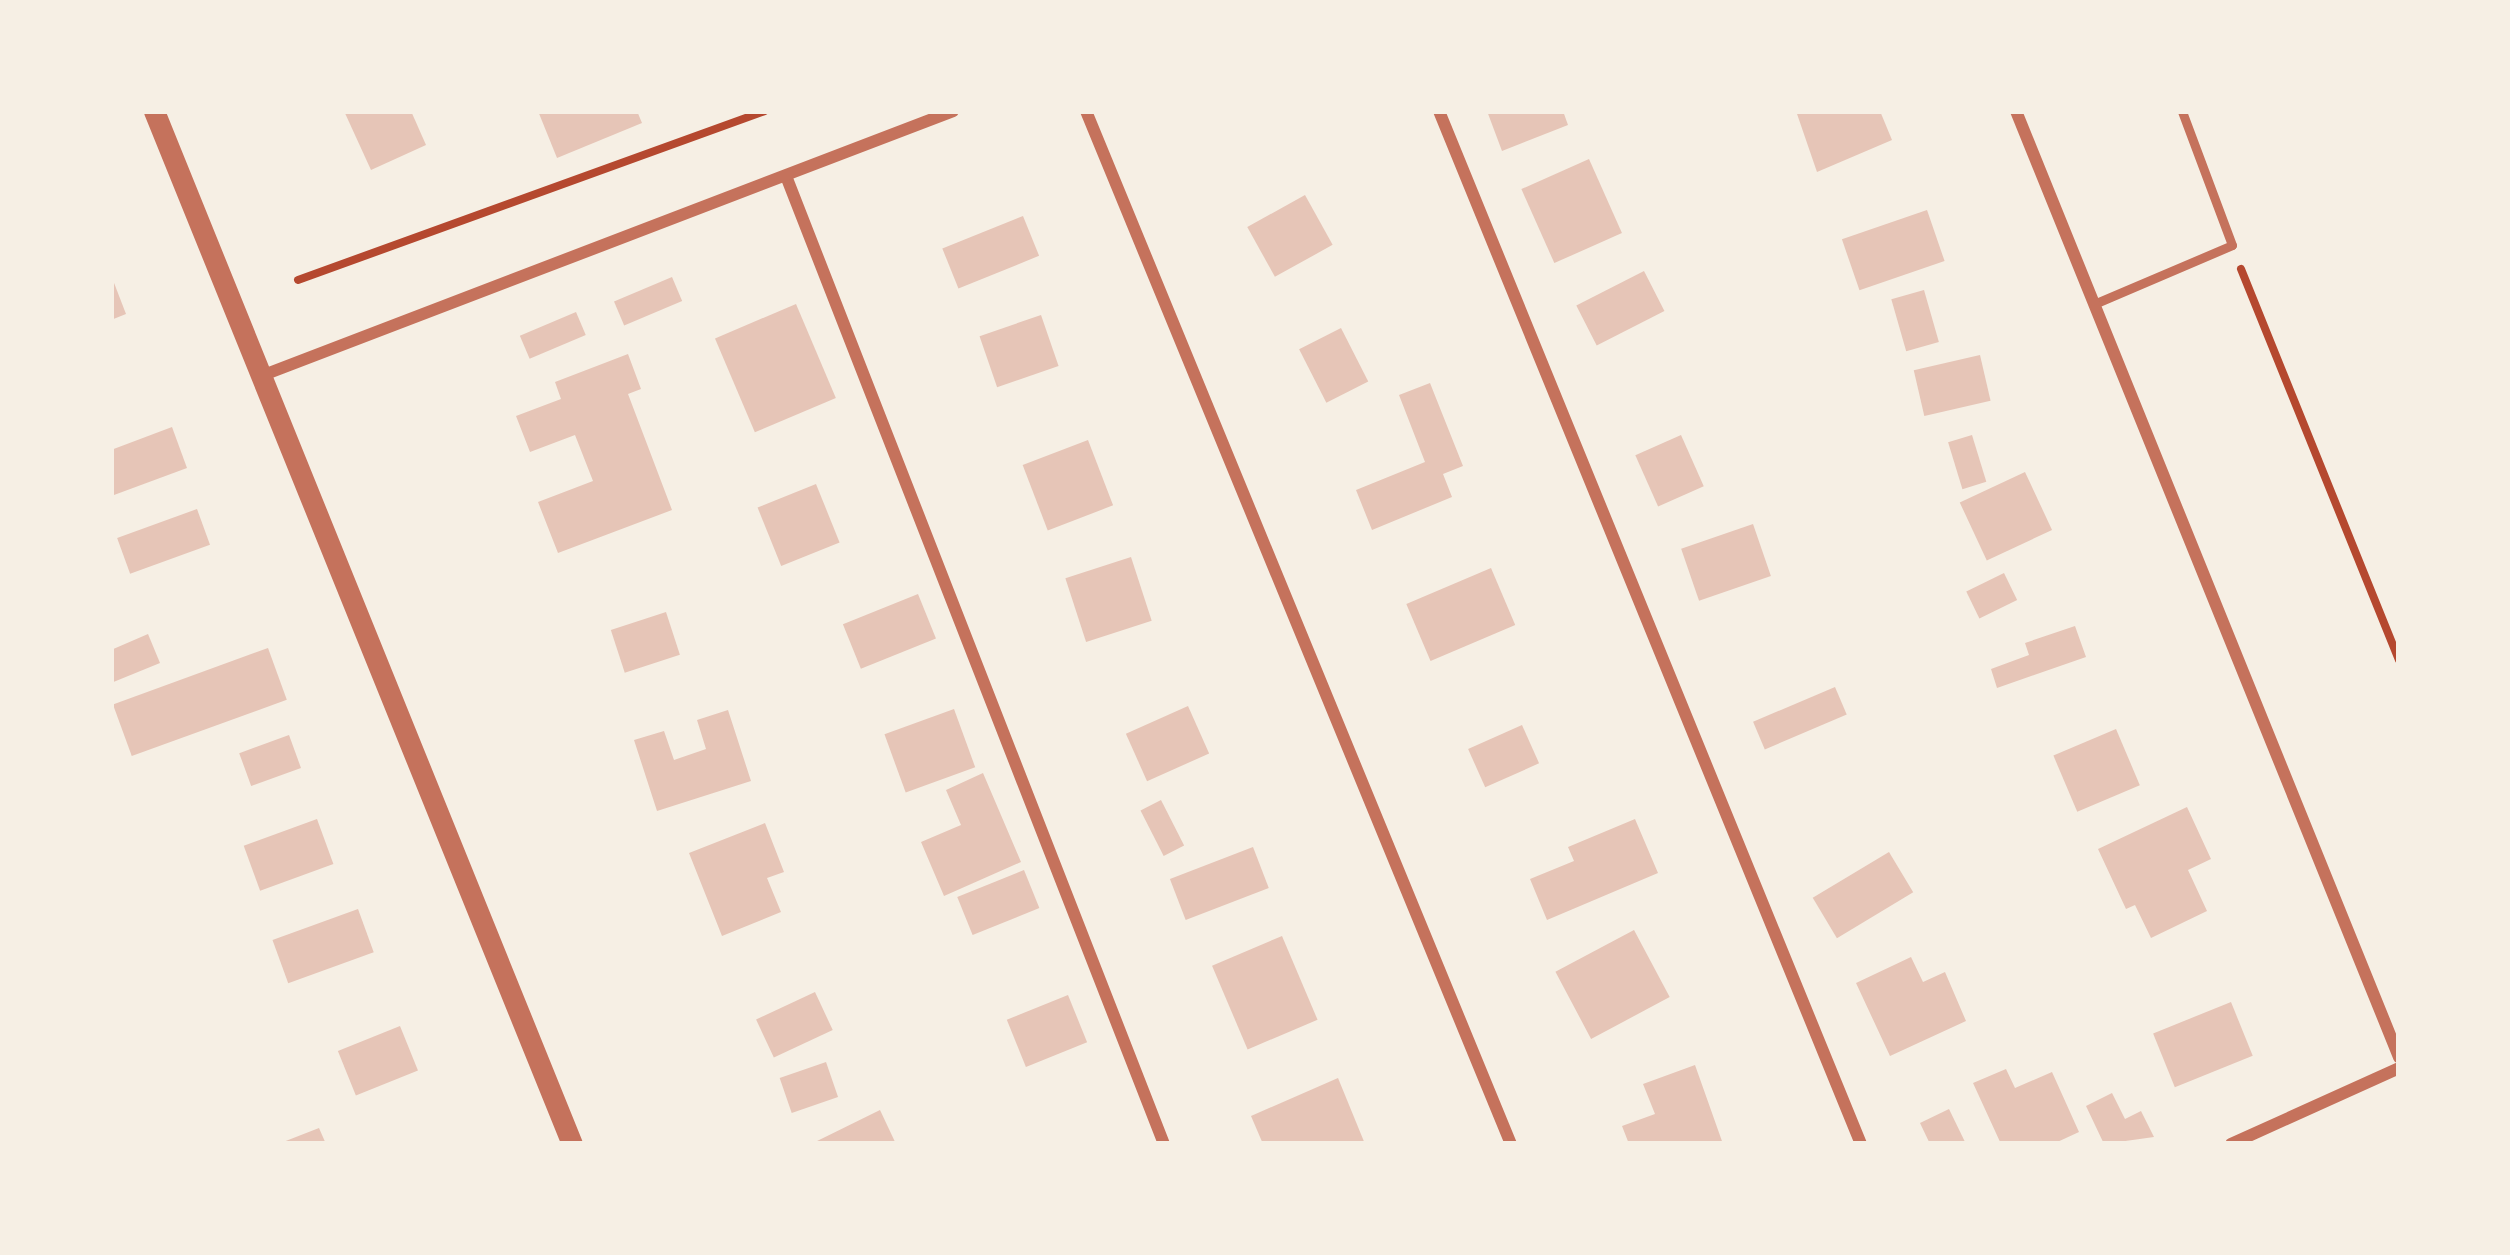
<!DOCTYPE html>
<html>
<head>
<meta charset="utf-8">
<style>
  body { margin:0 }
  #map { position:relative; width:2510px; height:1255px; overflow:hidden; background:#f6efe4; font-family:Mulish,sans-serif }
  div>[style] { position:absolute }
  .building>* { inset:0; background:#e6c5b7; transform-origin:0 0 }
  .path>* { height:8px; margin:-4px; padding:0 4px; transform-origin:4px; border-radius:4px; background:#b5482f }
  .service>* { height:9px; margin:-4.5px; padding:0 4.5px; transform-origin:4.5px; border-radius:4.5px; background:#c5725c }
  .minor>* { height:12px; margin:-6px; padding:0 6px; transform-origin:6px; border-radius:6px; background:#c5725c }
  .tertiary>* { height:21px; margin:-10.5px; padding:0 10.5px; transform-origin:10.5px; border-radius:10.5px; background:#c5725c }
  span { translate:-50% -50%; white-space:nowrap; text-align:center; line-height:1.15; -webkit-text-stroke:12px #f6efe4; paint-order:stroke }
  .frame { position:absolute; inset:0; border:114px solid #f6efe4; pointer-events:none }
</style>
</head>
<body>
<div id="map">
  <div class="building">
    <div style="clip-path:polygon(344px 111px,411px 111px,426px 145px,371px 170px)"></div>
    <div style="clip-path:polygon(538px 111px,637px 111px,642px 123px,557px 158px)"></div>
    <div style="clip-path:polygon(1487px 111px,1563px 111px,1568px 125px,1502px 151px)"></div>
    <div style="clip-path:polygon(1796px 111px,1880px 111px,1892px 140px,1817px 172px)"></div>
    <div style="left:1589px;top:159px;width:81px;height:74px;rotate:66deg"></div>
    <div style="left:1305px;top:195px;width:57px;height:66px;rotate:61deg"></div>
    <div style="left:1927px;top:210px;width:54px;height:90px;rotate:71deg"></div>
    <div style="left:1023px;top:216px;width:43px;height:87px;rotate:68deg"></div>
    <div style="left:1644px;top:271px;width:45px;height:76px;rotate:63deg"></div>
    <div style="clip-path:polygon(111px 275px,126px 314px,111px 320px)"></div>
    <div style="left:672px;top:277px;width:26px;height:63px;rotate:67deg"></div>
    <div style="left:1924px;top:290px;width:54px;height:34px;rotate:74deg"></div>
    <div style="left:796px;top:304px;width:102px;height:88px;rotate:67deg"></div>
    <div style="left:576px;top:312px;width:25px;height:61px;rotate:67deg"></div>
    <div style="left:1041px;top:315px;width:54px;height:65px;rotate:71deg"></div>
    <div style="left:1341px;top:328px;width:60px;height:47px;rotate:63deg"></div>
    <div style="clip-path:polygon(628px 354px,641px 389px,628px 394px,672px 510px,558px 553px,538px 502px,593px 481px,575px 435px,530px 452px,516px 416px,561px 399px,555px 382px)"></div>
    <div style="left:1980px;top:355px;width:47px;height:68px;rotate:77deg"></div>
    <div style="clip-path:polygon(1430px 383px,1463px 466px,1443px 474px,1452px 497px,1372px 530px,1356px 490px,1425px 462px,1399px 395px)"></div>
    <div style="clip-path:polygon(172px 427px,187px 468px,114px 495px,111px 450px)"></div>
    <div style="left:1681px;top:435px;width:56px;height:50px;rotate:66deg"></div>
    <div style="left:1972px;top:435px;width:49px;height:25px;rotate:73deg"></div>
    <div style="left:1088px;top:440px;width:70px;height:70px;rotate:69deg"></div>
    <div style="left:2025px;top:472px;width:64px;height:72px;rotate:65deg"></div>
    <div style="left:816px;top:484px;width:63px;height:63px;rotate:68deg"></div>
    <div style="left:197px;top:509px;width:38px;height:85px;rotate:70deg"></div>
    <div style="left:1753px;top:524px;width:55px;height:76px;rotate:71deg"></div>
    <div style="left:1131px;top:557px;width:67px;height:69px;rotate:72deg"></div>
    <div style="left:1491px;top:568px;width:62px;height:92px;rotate:67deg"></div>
    <div style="left:2004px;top:573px;width:30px;height:42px;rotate:64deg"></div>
    <div style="left:918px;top:594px;width:48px;height:81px;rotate:68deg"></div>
    <div style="left:666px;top:612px;width:45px;height:58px;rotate:72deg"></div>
    <div style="clip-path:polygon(2075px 626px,2086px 657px,1997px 688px,1991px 669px,2029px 655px,2025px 643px)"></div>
    <div style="clip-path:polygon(148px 634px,160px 663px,111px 683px,111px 650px)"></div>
    <div style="left:268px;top:648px;width:55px;height:165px;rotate:70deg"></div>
    <div style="left:1835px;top:687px;width:30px;height:89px;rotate:67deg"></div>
    <div style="left:1188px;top:706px;width:52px;height:68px;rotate:66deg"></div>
    <div style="left:954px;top:709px;width:62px;height:74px;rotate:70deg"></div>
    <div style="clip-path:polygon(728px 710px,751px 781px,657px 811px,634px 740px,664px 731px,674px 760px,706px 749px,697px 720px)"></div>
    <div style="left:1522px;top:725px;width:42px;height:59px;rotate:66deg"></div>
    <div style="left:2116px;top:729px;width:61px;height:68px;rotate:67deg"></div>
    <div style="left:289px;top:735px;width:35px;height:53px;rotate:70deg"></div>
    <div style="clip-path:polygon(983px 773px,1021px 862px,944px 896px,921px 842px,961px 825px,946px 790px)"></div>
    <div style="left:1161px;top:800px;width:51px;height:23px;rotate:63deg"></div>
    <div style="clip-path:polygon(2187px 807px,2211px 859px,2188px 870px,2207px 911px,2151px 938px,2135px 905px,2126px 909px,2098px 849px)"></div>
    <div style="left:317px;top:819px;width:48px;height:78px;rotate:70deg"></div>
    <div style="clip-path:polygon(1635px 819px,1658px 873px,1547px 920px,1530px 879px,1574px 861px,1568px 847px)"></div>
    <div style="clip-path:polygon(765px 823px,784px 872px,767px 878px,781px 912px,722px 936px,689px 853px)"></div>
    <div style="left:1253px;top:847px;width:44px;height:89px;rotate:69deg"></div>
    <div style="left:1889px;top:852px;width:47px;height:89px;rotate:59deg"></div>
    <div style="left:1024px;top:870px;width:41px;height:72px;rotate:68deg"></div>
    <div style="left:358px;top:909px;width:46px;height:91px;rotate:70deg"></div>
    <div style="left:1634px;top:930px;width:76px;height:89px;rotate:62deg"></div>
    <div style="left:1282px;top:936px;width:91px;height:76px;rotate:67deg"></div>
    <div style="clip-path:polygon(1911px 957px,1923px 982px,1945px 972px,1966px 1021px,1890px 1056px,1856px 983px)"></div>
    <div style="left:815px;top:992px;width:42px;height:65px;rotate:65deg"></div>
    <div style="left:1068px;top:995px;width:51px;height:66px;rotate:68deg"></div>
    <div style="left:2231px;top:1002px;width:58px;height:84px;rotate:68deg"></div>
    <div style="left:400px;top:1026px;width:48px;height:67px;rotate:68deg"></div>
    <div style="left:826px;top:1062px;width:37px;height:49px;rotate:71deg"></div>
    <div style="clip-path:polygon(1695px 1065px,1723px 1144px,1629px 1144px,1622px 1126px,1655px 1114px,1643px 1084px)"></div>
    <div style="clip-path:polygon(2006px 1069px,2015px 1088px,2052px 1072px,2079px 1132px,2053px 1144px,2001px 1144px,1973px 1083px)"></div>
    <div style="clip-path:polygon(1338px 1078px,1365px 1144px,1263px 1144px,1251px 1116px)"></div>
    <div style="clip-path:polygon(2112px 1093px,2125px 1119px,2141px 1111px,2154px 1137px,2104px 1144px,2086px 1106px)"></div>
    <div style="clip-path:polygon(1949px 1109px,1966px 1144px,1930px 1144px,1920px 1123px)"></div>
    <div style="clip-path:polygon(880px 1110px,896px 1144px,811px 1144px)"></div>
    <div style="clip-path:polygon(319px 1128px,326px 1144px,278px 1144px)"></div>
  </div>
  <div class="path">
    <div style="left:2241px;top:269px;width:422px;rotate:68deg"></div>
    <div style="left:298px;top:280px;width:496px;rotate:-19.9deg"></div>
  </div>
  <div class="service">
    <div style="left:2094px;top:304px;width:150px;rotate:-23.1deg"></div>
    <div style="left:2232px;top:245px;width:143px;rotate:-110.5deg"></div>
  </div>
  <div class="minor">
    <div style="left:1086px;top:111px;width:1117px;rotate:67.64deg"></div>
    <div style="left:1439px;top:111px;width:1116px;rotate:67.78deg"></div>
    <div style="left:2016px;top:111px;width:1021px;rotate:67.96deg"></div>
    <div style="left:786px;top:176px;width:1039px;rotate:68.67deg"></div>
    <div style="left:261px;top:376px;width:741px;rotate:-20.95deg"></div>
    <div style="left:2231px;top:1144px;width:184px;rotate:-24.3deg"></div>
  </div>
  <div class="tertiary">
    <div style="left:154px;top:111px;width:1114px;rotate:67.97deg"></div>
  </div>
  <div class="frame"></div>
</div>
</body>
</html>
